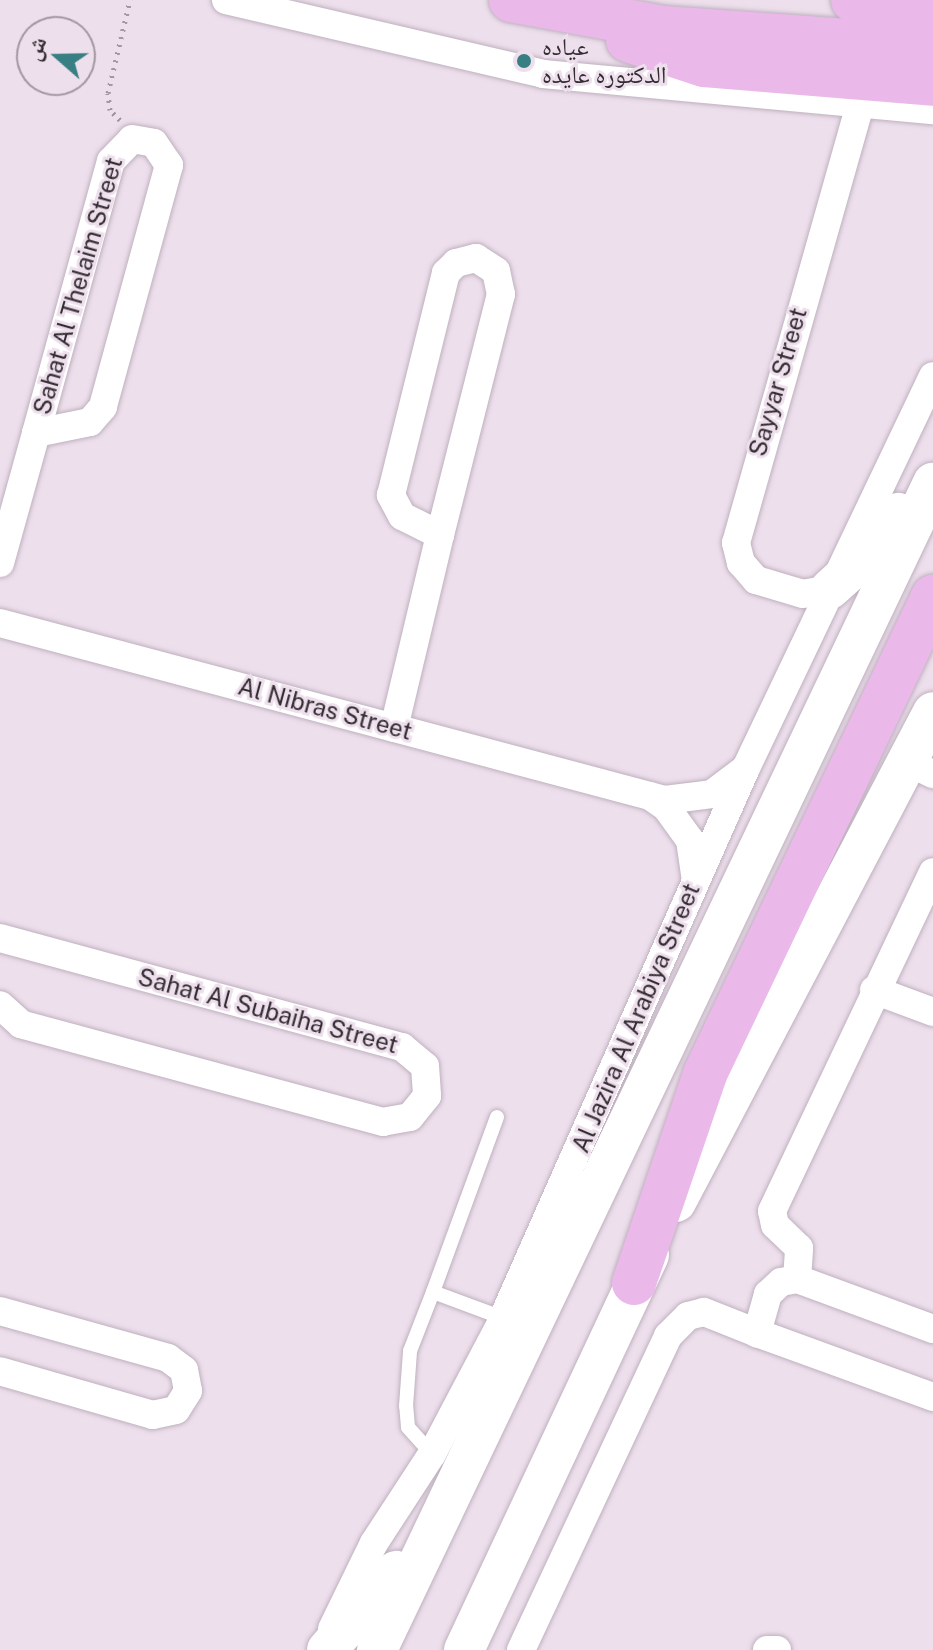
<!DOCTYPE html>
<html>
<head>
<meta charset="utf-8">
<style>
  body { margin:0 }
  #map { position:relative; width:933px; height:1650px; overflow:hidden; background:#eedfed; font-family:"Public Sans","Noto Naskh Arabic",sans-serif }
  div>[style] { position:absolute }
  .path>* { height:5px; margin-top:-2.5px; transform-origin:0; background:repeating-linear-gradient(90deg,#a398a2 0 2px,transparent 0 8px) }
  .roads { filter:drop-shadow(0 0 2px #beb1be) drop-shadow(0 0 2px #beb1be) }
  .service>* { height:14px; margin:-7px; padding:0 7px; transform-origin:7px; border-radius:7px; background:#fff }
  .minor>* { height:28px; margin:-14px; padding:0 14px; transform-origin:14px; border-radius:14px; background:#fff }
  .secondary>* { height:40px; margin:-20px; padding:0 20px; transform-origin:20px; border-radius:20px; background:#fff }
  .primary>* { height:44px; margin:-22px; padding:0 22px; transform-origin:22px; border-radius:22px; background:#ebb8ea }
  .dots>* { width:22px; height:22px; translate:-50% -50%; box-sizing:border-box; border:4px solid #eedfed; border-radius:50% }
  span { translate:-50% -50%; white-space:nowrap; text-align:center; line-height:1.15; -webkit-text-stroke:6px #eedfed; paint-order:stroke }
  .poi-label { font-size:24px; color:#332d32 }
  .left { translate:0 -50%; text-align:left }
  .street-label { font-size:24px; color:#332d32 }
  .north { position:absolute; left:16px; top:16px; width:80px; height:80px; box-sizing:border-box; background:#eedfed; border:2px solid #a398a2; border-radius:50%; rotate:290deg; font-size:22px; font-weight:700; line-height:32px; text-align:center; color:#332d32 }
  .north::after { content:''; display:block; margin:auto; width:28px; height:36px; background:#377f82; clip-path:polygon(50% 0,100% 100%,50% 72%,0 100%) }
</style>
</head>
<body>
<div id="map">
  <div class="path">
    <div style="left:120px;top:120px;width:14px;rotate:-135deg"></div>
    <div style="left:110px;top:110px;width:17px;rotate:-97deg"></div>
    <div style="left:108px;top:93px;width:96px;rotate:-76.7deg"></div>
  </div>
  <div class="roads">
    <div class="service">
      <div style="left:497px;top:1117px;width:186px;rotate:110.1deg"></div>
      <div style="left:433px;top:1292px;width:75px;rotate:20.4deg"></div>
      <div style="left:432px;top:1454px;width:36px;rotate:-132deg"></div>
      <div style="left:408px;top:1427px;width:21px;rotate:-95deg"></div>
      <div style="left:406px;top:1406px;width:55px;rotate:-85.8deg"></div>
      <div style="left:410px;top:1351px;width:63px;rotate:-68.7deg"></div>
    </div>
    <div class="minor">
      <div style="left:226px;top:0;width:326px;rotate:13.1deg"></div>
      <div style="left:543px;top:74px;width:392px;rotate:5.3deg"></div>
      <div style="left:132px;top:139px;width:22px;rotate:10deg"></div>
      <div style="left:154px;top:143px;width:27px;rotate:56deg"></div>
      <div style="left:169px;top:165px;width:251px;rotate:105.3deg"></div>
      <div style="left:103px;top:407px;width:20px;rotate:131deg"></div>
      <div style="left:90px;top:422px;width:55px;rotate:168.5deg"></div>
      <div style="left:36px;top:433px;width:282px;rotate:-74.6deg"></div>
      <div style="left:111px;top:161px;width:30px;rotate:-46deg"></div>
      <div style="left:476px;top:258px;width:24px;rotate:33deg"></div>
      <div style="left:496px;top:271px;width:24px;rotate:78deg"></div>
      <div style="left:501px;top:294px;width:249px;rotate:104.2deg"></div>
      <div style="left:440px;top:535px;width:42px;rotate:-153.4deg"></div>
      <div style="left:402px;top:516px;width:24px;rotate:-118deg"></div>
      <div style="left:391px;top:495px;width:229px;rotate:-76.1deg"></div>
      <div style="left:446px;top:273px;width:14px;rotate:-45deg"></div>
      <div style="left:456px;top:263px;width:21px;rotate:-14deg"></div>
      <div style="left:0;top:563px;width:135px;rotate:-74.5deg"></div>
      <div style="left:830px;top:589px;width:27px;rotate:170deg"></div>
      <div style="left:803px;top:594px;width:49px;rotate:-163.4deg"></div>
      <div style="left:756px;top:580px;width:23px;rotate:-131deg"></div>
      <div style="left:741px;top:563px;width:21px;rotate:-104deg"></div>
      <div style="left:736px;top:543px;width:454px;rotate:-74.2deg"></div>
      <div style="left:0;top:623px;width:688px;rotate:14.9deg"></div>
      <div style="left:665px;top:800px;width:47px;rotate:-7.3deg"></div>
      <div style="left:712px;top:794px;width:39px;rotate:-37deg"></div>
      <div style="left:394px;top:728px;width:198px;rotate:-76.6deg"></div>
      <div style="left:904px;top:760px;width:32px;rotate:26deg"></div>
      <div style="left:650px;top:796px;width:19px;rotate:35deg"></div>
      <div style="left:666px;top:807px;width:41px;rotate:54deg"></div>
      <div style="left:690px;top:840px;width:41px;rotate:81.7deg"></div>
      <div style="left:0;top:938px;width:417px;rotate:15.2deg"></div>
      <div style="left:402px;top:1047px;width:30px;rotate:40deg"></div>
      <div style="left:425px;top:1066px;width:30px;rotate:86deg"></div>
      <div style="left:427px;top:1096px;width:27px;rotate:129deg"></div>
      <div style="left:410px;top:1117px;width:27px;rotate:170deg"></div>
      <div style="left:383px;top:1122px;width:375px;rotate:-164.9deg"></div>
      <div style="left:21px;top:1024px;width:28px;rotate:-138deg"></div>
      <div style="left:874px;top:990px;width:63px;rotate:20.4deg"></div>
      <div style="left:797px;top:1279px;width:31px;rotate:-86deg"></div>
      <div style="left:799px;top:1248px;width:33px;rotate:-136deg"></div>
      <div style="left:775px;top:1225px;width:14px;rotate:-102deg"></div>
      <div style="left:772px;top:1211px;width:375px;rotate:-64.6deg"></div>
      <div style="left:0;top:1311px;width:174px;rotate:15.6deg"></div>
      <div style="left:168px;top:1358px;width:20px;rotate:37deg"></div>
      <div style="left:184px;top:1370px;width:21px;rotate:79deg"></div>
      <div style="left:188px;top:1391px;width:22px;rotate:122deg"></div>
      <div style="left:176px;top:1410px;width:24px;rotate:168deg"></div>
      <div style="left:153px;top:1415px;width:159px;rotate:-164deg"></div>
      <div style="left:933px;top:1329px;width:145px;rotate:-159.8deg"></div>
      <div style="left:797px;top:1279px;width:16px;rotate:169deg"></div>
      <div style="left:781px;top:1282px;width:18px;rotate:137deg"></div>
      <div style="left:768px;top:1294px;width:41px;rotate:105.8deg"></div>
      <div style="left:757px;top:1333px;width:187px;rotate:20deg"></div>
      <div style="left:332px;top:1629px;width:96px;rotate:-64deg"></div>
      <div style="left:374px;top:1543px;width:106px;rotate:-56.9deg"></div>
      <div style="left:432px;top:1454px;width:144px;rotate:-62.2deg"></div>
      <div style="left:499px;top:1327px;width:611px;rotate:-66.16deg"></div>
      <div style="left:746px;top:768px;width:434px;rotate:-64.5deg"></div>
      <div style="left:521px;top:1650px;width:347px;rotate:-64.9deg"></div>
      <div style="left:668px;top:1336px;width:28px;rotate:-45deg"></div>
      <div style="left:688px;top:1316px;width:16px;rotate:-14deg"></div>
      <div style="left:704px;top:1312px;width:57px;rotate:21.6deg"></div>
      <div style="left:767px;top:1650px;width:10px"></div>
    </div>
    <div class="secondary">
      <div style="left:830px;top:589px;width:54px;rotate:-42deg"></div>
      <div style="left:870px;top:553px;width:49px;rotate:-55deg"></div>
      <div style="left:676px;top:1202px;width:553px;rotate:-62.32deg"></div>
      <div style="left:327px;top:1650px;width:105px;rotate:-48.9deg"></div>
      <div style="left:377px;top:1650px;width:1293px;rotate:-64.53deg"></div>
      <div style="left:464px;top:1650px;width:436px;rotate:-64.9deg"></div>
    </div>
    <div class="primary">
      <div style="left:511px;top:0;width:156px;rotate:10.4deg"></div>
      <div style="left:664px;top:28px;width:270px;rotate:4deg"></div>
      <div style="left:853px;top:0;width:80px;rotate:2.9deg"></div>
      <div style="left:628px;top:40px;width:80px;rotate:18.2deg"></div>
      <div style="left:704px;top:65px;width:230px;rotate:4.7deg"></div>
      <div style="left:634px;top:1283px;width:221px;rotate:-71.2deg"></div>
      <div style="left:705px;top:1074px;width:529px;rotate:-64.45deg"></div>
    </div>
  </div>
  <div class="dots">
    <div style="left:524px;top:61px;background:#377f82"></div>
  </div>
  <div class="poi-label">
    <span class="left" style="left:542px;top:61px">عياده<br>الدكتوره عايده</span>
  </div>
  <div class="street-label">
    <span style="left:78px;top:286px;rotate:-74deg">Sahat Al Thelaim Street</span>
    <span style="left:778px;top:382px;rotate:-74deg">Sayyar Street</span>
    <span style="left:325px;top:709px;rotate:15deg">Al Nibras Street</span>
    <span style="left:268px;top:1011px;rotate:15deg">Sahat Al Subaiha Street</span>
    <span style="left:636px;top:1018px;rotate:-67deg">Al Jazira Al Arabiya Street</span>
  </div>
  <div class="north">ش</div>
</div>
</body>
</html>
